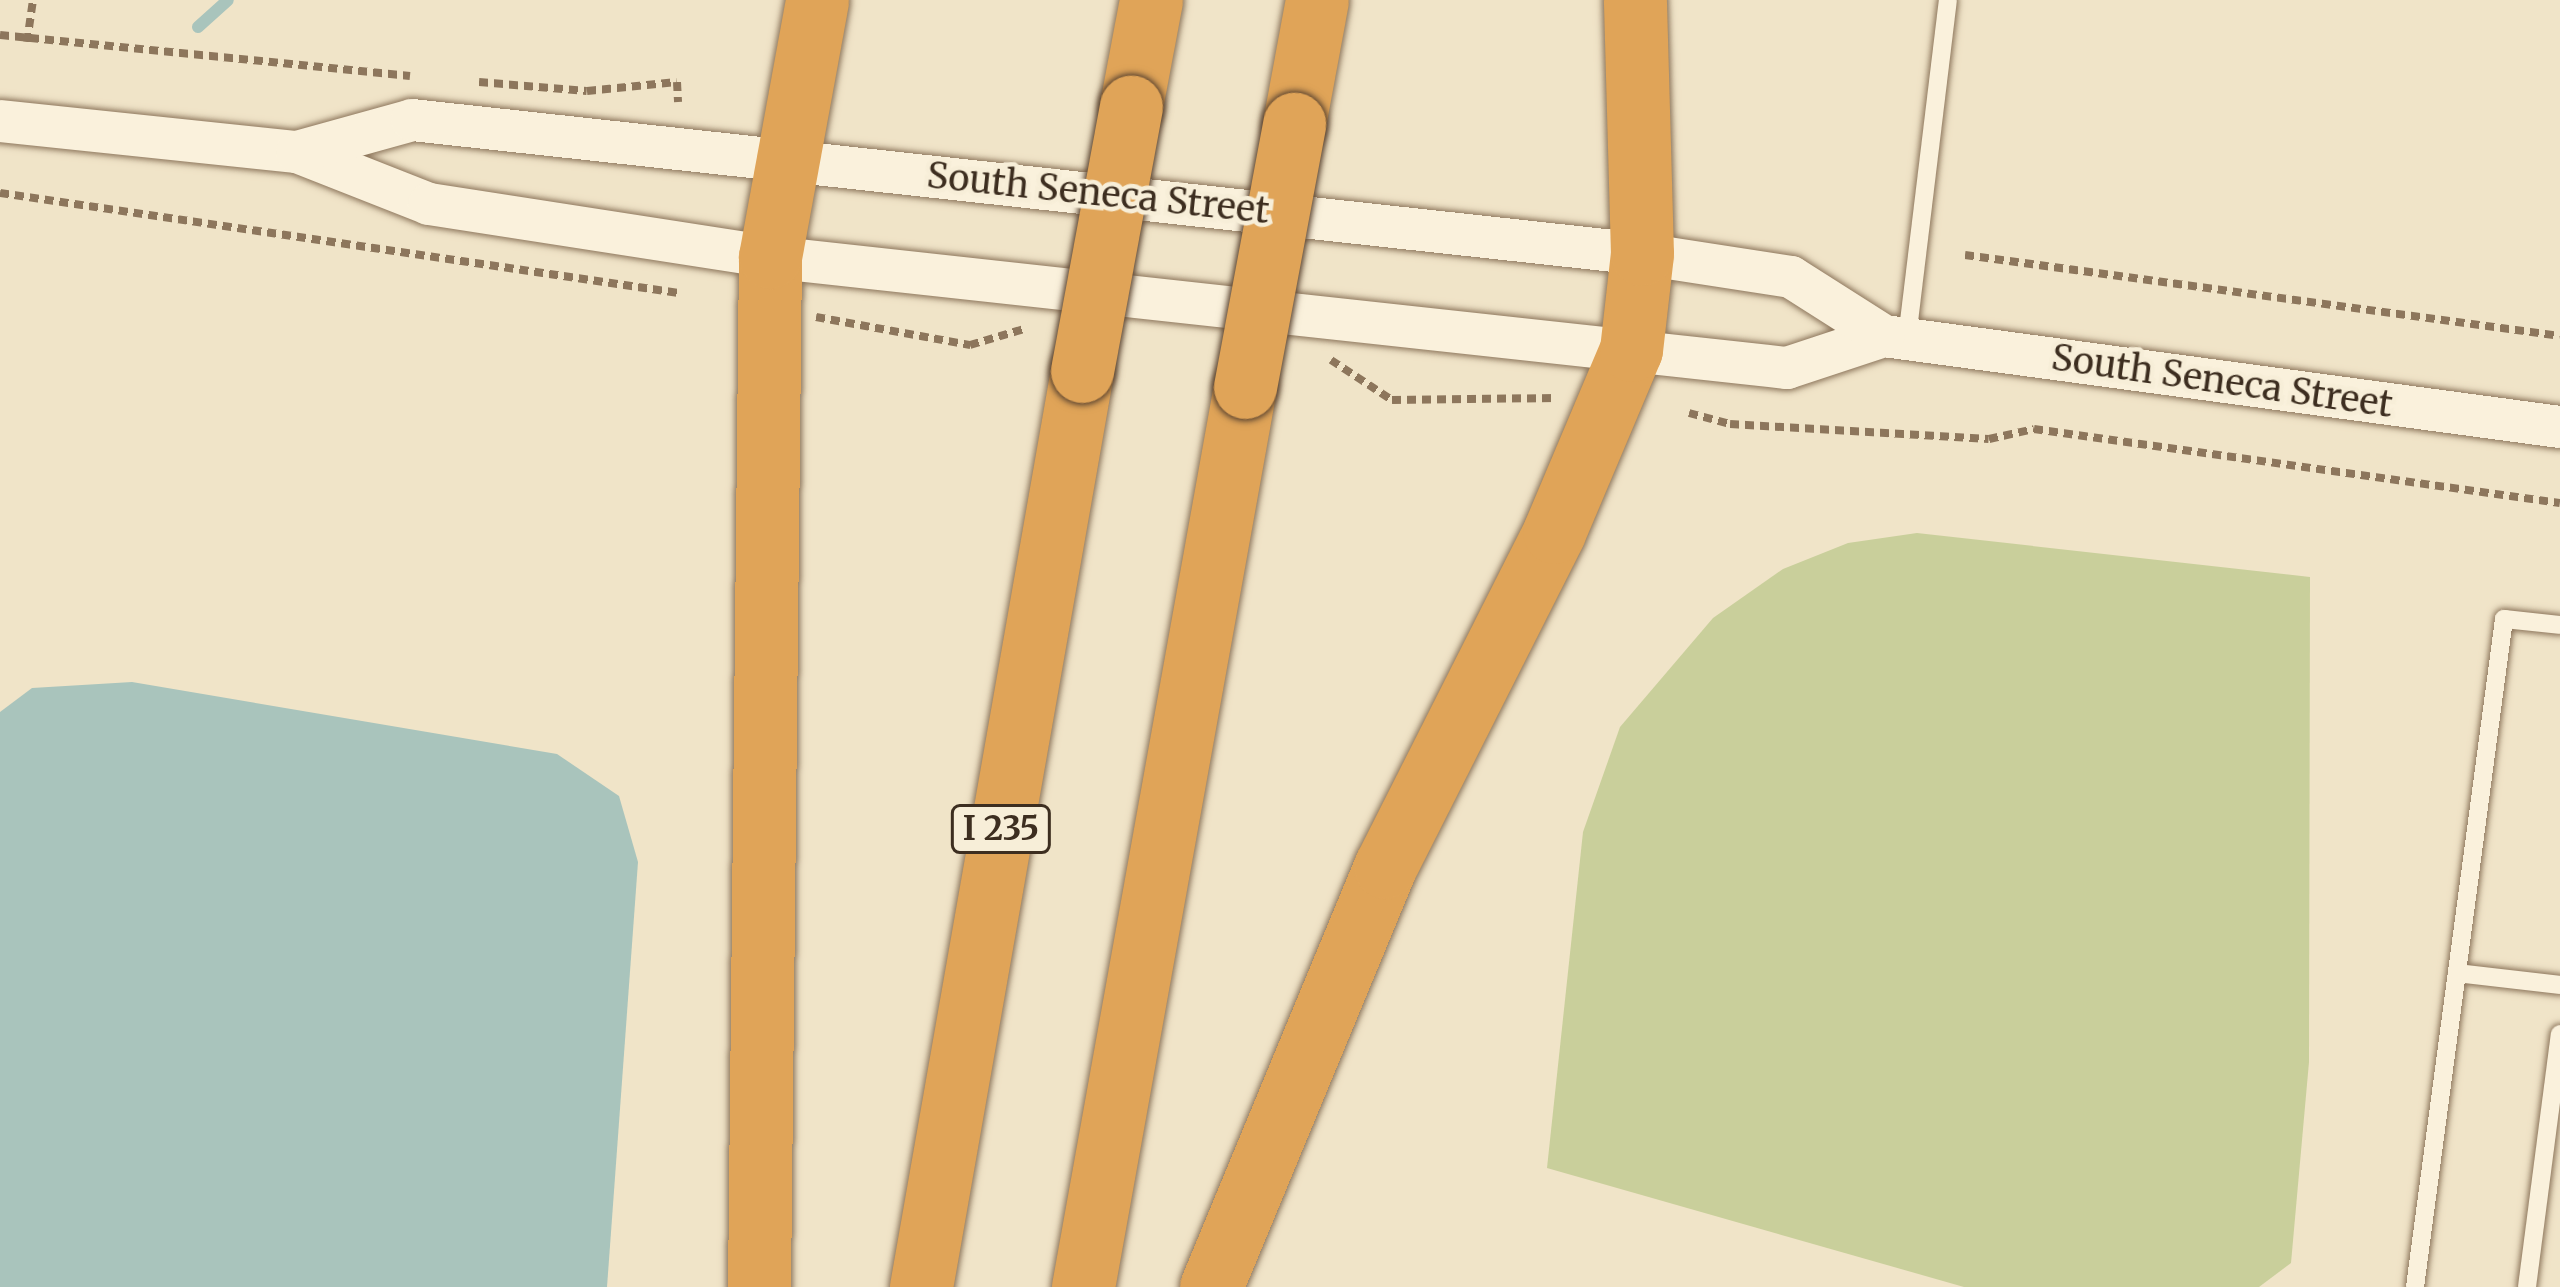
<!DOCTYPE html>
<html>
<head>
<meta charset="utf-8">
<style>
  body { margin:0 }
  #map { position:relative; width:2560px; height:1287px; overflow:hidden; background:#f0e4c8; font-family:Merriweather,serif }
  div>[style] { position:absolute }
  .green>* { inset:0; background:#c9cf9b }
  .water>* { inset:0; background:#a9c4bc }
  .stream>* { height:12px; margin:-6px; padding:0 6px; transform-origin:6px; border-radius:6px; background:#a9c4bc }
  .path>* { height:8px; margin-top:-4px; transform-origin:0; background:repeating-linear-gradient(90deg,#8d765c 0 9px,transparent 0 15px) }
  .roads { filter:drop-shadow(0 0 3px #8d765c) drop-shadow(0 0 3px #8d765c) }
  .service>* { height:18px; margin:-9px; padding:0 9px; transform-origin:9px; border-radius:9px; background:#faf1dc }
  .tertiary>* { height:42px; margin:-21px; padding:0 21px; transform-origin:21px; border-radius:21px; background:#faf1dc }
  .motorway>* { height:63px; margin:-31.5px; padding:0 31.5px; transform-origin:31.5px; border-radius:31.5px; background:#e0a458 }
  .bridges { filter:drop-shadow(0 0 3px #5b4430) drop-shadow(0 0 3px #5b4430) }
  .motorway-bridge>* { height:63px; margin:-31.5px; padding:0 31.5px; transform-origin:31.5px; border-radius:31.5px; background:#e0a458 }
  span { translate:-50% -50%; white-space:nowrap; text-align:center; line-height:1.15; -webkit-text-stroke:9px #f7eed8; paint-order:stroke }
  .shield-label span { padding:3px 9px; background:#f7eed8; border:3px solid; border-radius:9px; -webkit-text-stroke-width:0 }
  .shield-label { font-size:33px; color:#3d2e20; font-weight:700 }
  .street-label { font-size:36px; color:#3d2e20 }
</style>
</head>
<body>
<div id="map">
  <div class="green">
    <div style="clip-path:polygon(1917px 533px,2310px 577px,2309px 1062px,2291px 1263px,2259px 1287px,1964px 1287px,1547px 1168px,1583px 832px,1620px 727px,1713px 618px,1783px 569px,1848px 543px)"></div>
  </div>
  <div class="water">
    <div style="clip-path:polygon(132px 682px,557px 754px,619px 796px,638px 862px,607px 1287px,0 1287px,0 712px,32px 688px)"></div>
  </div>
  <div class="stream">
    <div style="left:198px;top:27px;width:40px;rotate:-42deg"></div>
  </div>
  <div class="path">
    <div style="left:0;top:35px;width:412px;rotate:5.7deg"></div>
    <div style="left:27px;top:42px;width:42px;rotate:-81.9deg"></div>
    <div style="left:479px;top:82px;width:108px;rotate:4.8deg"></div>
    <div style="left:587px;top:91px;width:90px;rotate:-5.7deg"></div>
    <div style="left:677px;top:82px;width:20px;rotate:87deg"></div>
    <div style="left:0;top:193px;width:686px;rotate:8.38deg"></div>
    <div style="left:1965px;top:255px;width:600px;rotate:7.75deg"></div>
    <div style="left:816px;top:317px;width:157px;rotate:10.3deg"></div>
    <div style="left:970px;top:345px;width:56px;rotate:-16.5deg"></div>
    <div style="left:1331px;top:360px;width:73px;rotate:33.3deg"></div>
    <div style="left:1392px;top:400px;width:164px;rotate:-0.7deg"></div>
    <div style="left:1689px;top:413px;width:42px;rotate:15deg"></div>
    <div style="left:1730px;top:424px;width:259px;rotate:3.3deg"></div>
    <div style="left:1989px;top:439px;width:46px;rotate:-12.5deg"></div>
    <div style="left:2034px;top:429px;width:531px;rotate:8.01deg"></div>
  </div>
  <div class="roads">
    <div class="service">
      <div style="left:1907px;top:338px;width:340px;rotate:-83.1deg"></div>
      <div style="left:2457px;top:973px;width:104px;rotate:6.6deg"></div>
      <div style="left:2415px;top:1287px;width:674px;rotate:-82.41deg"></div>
      <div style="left:2504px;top:619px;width:56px;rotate:6.1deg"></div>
      <div style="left:2527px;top:1287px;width:255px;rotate:-82.6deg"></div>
    </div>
    <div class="tertiary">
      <div style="left:0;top:121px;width:299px;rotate:6deg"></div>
      <div style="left:297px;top:152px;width:142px;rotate:21.5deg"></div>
      <div style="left:429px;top:204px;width:345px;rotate:8.8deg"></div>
      <div style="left:770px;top:257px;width:1023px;rotate:6.23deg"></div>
      <div style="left:1787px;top:368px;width:102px;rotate:-18.3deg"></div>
      <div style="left:1884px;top:336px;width:682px;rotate:7.67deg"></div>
      <div style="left:297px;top:152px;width:119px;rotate:-15.5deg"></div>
      <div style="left:412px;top:120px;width:1237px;rotate:6.22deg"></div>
      <div style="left:1642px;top:254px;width:151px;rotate:8.8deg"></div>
      <div style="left:1791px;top:277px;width:110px;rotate:32.4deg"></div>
    </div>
    <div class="motorway">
      <div style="left:1131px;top:106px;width:108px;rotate:-79.3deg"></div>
      <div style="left:1294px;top:124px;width:126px;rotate:-79.5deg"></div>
      <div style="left:759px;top:1287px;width:1030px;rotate:-89.39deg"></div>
      <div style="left:770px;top:257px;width:261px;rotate:-79.6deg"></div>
      <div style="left:921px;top:1287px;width:930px;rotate:-80.03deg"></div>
      <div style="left:1083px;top:1287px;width:914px;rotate:-79.8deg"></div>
      <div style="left:1211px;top:1287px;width:455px;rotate:-67.5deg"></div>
      <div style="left:1385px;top:867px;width:375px;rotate:-63.2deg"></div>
      <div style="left:1554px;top:532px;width:198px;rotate:-67.1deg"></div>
      <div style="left:1631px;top:350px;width:97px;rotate:-83.5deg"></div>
      <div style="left:1642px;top:254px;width:254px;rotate:-91.6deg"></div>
    </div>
  </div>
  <div class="bridges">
    <div class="motorway-bridge">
      <div style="left:1082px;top:371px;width:269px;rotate:-79.5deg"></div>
      <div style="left:1245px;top:387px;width:268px;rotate:-79.4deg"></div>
    </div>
  </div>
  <div class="shield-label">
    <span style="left:1001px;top:829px">I 235</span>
  </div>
  <div class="street-label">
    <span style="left:1098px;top:193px;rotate:6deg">South Seneca Street</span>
    <span style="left:2222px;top:381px;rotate:8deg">South Seneca Street</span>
  </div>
</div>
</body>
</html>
